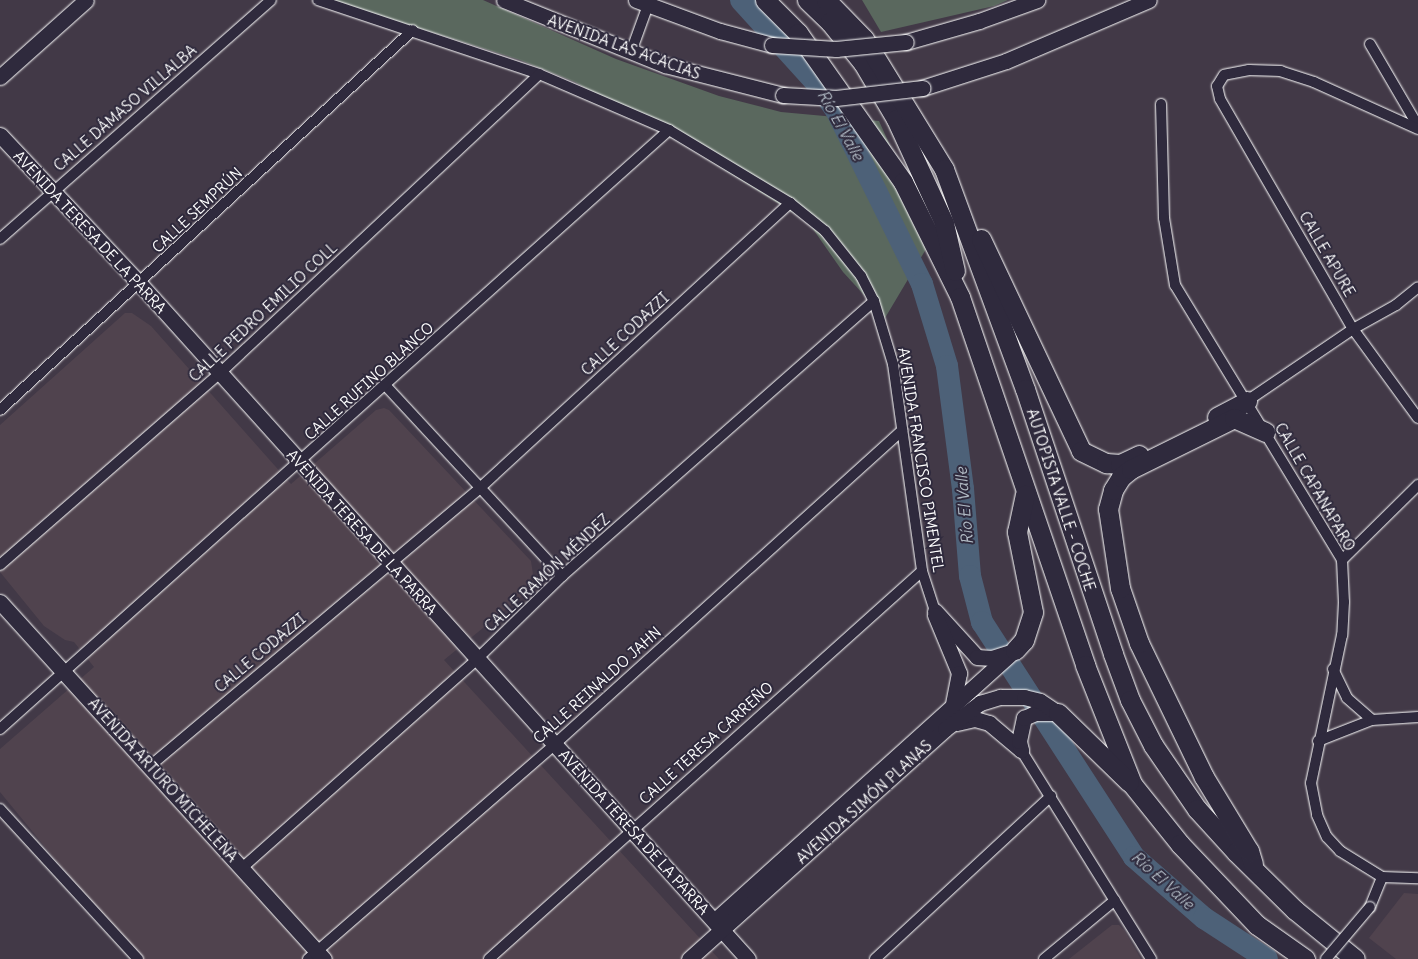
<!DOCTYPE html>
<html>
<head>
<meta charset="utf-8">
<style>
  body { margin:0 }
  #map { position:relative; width:1418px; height:959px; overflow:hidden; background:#423947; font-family:Delius,sans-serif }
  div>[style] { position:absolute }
  .built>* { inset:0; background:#50434e }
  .green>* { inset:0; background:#5a685e }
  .river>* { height:22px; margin:-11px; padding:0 11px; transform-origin:11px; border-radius:11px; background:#4d6178 }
  .roads { filter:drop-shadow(0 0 1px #fff) drop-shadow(0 0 1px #fff) }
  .street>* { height:10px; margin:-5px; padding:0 5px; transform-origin:5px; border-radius:5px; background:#2f2a3d }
  .secondary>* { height:15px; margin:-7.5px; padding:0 7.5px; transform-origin:7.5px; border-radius:7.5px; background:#2f2a3d }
  .highway>* { height:19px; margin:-9.5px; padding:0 9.5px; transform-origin:9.5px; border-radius:9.5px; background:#2f2a3d }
  .bridges { filter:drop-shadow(0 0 1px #fff) drop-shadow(0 0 1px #fff) }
  .street-bridge>* { height:10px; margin:-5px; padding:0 5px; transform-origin:5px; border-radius:5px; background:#2f2a3d }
  .secondary-bridge>* { height:15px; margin:-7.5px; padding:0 7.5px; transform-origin:7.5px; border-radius:7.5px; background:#2f2a3d }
  span { translate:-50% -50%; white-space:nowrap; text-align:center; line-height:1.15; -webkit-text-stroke:4px #2f2a3d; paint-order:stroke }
  .street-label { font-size:15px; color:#fff }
  .water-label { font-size:16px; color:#afb8c2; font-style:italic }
</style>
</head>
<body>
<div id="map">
  <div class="built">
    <div style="clip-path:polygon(125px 313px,132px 313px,151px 326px,291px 484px,376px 410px,384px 408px,389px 410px,531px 561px,533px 574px,522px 596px,444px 660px,719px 959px,141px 959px,114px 931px,0 792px,0 749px,94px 667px,74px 642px,65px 640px,44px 626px,0 572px,0 425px)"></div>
    <div style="clip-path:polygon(1404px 893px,1418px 894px,1418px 959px,1396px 959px,1369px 938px)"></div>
    <div style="clip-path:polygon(1112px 925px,1119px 925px,1124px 930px,1141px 959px,1069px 959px)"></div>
  </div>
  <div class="green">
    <div style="clip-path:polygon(329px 0,483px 0,616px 59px,719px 96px,781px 112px,879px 121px,932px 239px,885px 318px,843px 272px,808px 222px,688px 147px,575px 82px,520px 60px)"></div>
    <div style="clip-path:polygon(862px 0,1008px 0,994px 6px,881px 32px)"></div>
  </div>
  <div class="river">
    <div style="left:741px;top:0;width:116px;rotate:47.8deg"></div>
    <div style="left:819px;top:86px;width:29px;rotate:55deg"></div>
    <div style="left:836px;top:110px;width:194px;rotate:63.7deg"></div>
    <div style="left:922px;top:284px;width:86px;rotate:73deg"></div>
    <div style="left:947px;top:366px;width:124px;rotate:82.6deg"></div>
    <div style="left:963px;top:489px;width:87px;rotate:85.4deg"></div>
    <div style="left:970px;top:576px;width:48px;rotate:75.4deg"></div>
    <div style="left:982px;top:622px;width:280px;rotate:57.1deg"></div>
    <div style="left:1134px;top:857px;width:93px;rotate:41.1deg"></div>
    <div style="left:1204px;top:918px;width:75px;rotate:33.1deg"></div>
  </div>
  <div class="roads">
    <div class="street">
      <div style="left:318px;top:0;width:233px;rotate:18.5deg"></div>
      <div style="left:539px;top:74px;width:142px;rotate:23.3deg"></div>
      <div style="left:669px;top:130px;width:141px;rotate:31.1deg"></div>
      <div style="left:790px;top:203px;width:45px;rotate:38.7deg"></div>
      <div style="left:825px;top:231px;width:58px;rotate:51.3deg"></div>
      <div style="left:861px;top:276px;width:28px;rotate:63deg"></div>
      <div style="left:874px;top:301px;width:66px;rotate:73.2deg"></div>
      <div style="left:893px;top:364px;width:209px;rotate:82deg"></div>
      <div style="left:922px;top:571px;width:42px;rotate:72deg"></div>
      <div style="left:1370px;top:44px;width:95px;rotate:59.7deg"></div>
      <div style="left:631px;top:52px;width:50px;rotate:-70.1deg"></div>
      <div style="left:1161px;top:104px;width:114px;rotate:88.5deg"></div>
      <div style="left:1164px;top:218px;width:68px;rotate:80.7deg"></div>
      <div style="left:1175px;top:285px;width:322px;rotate:58.7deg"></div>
      <div style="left:1342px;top:560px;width:42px;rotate:87.3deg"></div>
      <div style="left:1344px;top:602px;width:33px;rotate:93deg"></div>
      <div style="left:1342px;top:635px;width:151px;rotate:101.8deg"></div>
      <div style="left:1311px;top:783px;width:33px;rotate:79deg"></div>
      <div style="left:1317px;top:815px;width:24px;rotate:66deg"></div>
      <div style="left:1327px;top:837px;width:19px;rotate:47deg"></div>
      <div style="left:1340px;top:851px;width:49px;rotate:31.8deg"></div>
      <div style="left:1418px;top:129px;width:114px;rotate:-155.7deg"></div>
      <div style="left:1314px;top:82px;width:35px;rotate:-162deg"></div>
      <div style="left:1281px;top:71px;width:32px;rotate:-178deg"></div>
      <div style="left:1249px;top:70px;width:25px;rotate:169deg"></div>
      <div style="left:1224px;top:75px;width:13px;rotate:122deg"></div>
      <div style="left:1217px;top:86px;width:13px;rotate:77deg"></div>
      <div style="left:1220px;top:99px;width:266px;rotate:60deg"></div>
      <div style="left:1353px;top:329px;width:110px;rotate:53.9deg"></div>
      <div style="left:0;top:239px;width:361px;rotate:-41.4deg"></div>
      <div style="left:386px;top:386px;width:259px;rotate:47.2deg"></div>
      <div style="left:1247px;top:401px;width:128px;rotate:-34.2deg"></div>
      <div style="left:1353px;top:329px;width:49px;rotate:-29.2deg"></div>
      <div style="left:1396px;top:305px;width:28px;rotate:-39deg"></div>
      <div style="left:0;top:410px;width:561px;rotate:-42.62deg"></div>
      <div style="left:1342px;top:560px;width:107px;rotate:-44.6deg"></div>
      <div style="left:0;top:565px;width:292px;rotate:-41.1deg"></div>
      <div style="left:220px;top:373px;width:437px;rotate:-43.1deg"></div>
      <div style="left:1333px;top:669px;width:32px;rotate:64deg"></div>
      <div style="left:1347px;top:698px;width:33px;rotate:41deg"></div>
      <div style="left:0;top:729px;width:898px;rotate:-41.84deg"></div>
      <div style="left:1318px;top:741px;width:58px;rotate:-21.3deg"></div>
      <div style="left:1372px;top:720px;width:46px;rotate:-3.7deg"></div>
      <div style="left:1021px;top:750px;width:246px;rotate:58.1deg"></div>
      <div style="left:150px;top:766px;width:433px;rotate:-40.1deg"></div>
      <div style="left:481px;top:487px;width:420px;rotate:-42.6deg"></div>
      <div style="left:0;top:809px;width:204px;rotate:47.4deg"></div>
      <div style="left:242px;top:868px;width:314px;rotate:-41.6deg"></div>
      <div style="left:477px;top:659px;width:119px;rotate:-44.3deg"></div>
      <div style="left:562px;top:576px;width:416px;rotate:-41.4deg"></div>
      <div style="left:1382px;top:877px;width:36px;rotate:2deg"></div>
      <div style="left:1370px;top:907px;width:32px;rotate:-68deg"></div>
      <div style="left:308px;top:959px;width:327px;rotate:-41deg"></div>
      <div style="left:555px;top:744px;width:468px;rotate:-42.1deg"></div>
      <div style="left:489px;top:959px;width:581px;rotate:-41.86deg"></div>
      <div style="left:875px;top:959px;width:240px;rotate:-42.8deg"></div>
      <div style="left:1044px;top:959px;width:92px;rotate:-39.7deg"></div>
    </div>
    <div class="secondary">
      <div style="left:504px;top:0;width:174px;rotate:22deg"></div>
      <div style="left:665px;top:65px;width:122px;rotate:14.3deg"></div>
      <div style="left:636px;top:0;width:90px;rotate:20.3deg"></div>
      <div style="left:720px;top:31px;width:54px;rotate:15.1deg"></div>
      <div style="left:906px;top:42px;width:76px;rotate:-16deg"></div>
      <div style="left:979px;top:21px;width:62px;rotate:-19.9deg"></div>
      <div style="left:0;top:77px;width:115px;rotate:-41.8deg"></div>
      <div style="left:922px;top:88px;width:88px;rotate:-17.8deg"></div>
      <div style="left:1006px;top:61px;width:155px;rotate:-23.1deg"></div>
      <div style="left:0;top:135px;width:204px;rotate:46.8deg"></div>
      <div style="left:140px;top:284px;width:908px;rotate:47.99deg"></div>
      <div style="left:0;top:602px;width:482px;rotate:47.8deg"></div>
      <div style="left:935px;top:611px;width:62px;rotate:47.6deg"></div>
      <div style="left:977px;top:657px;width:15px;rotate:4deg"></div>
      <div style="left:992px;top:658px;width:19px;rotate:-18deg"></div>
      <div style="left:935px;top:615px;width:63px;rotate:67.5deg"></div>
      <div style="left:959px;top:673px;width:31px;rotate:101deg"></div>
      <div style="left:957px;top:723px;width:18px;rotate:-13deg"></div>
      <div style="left:975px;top:719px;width:15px;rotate:16deg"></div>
      <div style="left:989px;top:723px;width:42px;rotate:40.2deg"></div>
      <div style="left:1021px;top:750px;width:9px;rotate:-103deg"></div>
      <div style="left:1019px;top:741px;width:24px;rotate:-78deg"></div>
      <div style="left:1024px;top:718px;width:12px;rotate:-24deg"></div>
      <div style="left:1035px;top:713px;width:23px"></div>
      <div style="left:715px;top:920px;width:404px;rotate:-42deg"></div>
      <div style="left:689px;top:959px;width:344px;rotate:-41.9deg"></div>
      <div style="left:945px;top:729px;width:44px;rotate:-36.6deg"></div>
      <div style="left:980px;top:703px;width:21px;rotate:-17deg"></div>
      <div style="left:1000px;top:697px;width:24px"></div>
      <div style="left:1024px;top:697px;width:16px;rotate:14deg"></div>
      <div style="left:1040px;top:701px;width:22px;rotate:34deg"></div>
    </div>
    <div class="highway">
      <div style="left:765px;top:0;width:47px;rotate:45deg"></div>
      <div style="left:798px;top:33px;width:182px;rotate:54.8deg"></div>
      <div style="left:903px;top:182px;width:128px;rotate:63.6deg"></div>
      <div style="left:960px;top:297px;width:389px;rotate:71.2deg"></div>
      <div style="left:1085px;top:665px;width:128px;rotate:68.4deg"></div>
      <div style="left:1132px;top:784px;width:77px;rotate:51.3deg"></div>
      <div style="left:1180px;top:844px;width:112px;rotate:46.5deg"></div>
      <div style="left:1257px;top:925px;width:59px;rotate:35.3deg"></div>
      <div style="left:807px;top:0;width:32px;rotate:44deg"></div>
      <div style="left:830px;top:22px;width:53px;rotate:51.2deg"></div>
      <div style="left:863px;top:63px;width:65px;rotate:59.5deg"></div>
      <div style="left:896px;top:119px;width:115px;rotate:65.2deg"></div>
      <div style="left:944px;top:223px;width:49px;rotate:77.1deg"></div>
      <div style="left:826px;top:0;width:54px;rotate:45.7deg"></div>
      <div style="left:864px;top:39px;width:153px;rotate:58.4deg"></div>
      <div style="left:944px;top:169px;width:234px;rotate:69.8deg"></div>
      <div style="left:1025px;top:389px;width:279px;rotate:71.6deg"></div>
      <div style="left:1113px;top:654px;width:49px;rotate:69.7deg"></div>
      <div style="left:1130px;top:700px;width:51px;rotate:62.9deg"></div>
      <div style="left:1153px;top:745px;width:78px;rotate:55.5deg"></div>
      <div style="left:1197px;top:809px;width:58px;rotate:47.8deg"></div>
      <div style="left:1236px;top:852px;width:83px;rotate:44.5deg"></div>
      <div style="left:1295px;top:910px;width:77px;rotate:39.2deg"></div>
      <div style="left:981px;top:239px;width:234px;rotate:64.7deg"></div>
      <div style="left:1081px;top:451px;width:28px;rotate:26deg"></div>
      <div style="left:1106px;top:463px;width:14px;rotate:4deg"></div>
      <div style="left:1120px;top:464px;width:21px;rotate:-25deg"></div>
      <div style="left:1217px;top:417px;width:34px;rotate:-28deg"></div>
      <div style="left:1015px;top:650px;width:13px;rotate:-48deg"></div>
      <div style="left:1024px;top:640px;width:29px;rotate:-72deg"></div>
      <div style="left:1033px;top:612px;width:82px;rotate:-101.3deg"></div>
      <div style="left:1017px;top:532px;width:38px;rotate:-78deg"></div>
      <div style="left:1058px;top:713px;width:99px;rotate:44.2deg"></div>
      <div style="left:1253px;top:864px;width:14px;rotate:-107deg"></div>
      <div style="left:1249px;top:851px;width:87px;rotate:-121.3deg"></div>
      <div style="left:1204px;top:777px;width:149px;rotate:-115.9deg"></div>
      <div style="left:1139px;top:643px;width:58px;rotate:-109.1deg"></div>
      <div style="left:1120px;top:588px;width:80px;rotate:-98.6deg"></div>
      <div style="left:1108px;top:509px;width:20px;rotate:-75deg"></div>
      <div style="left:1113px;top:490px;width:15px;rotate:-58deg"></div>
      <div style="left:1121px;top:477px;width:13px;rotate:-39deg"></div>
      <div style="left:1131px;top:469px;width:115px;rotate:-26.3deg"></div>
      <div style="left:1234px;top:418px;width:34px;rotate:24deg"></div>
    </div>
  </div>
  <div class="bridges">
    <div class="street-bridge">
      <div style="left:1326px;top:959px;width:68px;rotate:-49.8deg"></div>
    </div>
    <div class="secondary-bridge">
      <div style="left:772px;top:45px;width:64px;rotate:3.6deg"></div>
      <div style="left:836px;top:49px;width:70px;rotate:-5.7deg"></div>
      <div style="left:783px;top:95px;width:53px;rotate:3.2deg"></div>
      <div style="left:836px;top:98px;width:87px;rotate:-6.6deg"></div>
    </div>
  </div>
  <div class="street-label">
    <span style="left:624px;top:47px;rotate:20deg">AVENIDA LAS ACACIAS</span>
    <span style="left:125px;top:108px;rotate:-41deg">CALLE DÁMASO VILLALBA</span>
    <span style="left:197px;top:210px;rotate:-43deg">CALLE SEMPRÚN</span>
    <span style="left:90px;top:232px;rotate:47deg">AVENIDA TERESA DE LA PARRA</span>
    <span style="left:1327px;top:254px;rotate:60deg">CALLE APURE</span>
    <span style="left:263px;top:312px;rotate:-43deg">CALLE PEDRO EMILIO COLL</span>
    <span style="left:625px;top:334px;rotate:-43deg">CALLE CODAZZI</span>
    <span style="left:369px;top:381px;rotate:-42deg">CALLE RUFINO BLANCO</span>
    <span style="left:921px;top:460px;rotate:81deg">AVENIDA FRANCISCO PIMENTEL</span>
    <span style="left:1315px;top:487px;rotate:60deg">CALLE CAPANAPARO</span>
    <span style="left:1061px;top:500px;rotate:72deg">AUTOPISTA VALLE - COCHE</span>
    <span style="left:362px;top:532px;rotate:48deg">AVENIDA TERESA DE LA PARRA</span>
    <span style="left:547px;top:573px;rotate:-43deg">CALLE RAMÓN MÉNDEZ</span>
    <span style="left:260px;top:653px;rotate:-40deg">CALLE CODAZZI</span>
    <span style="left:597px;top:685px;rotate:-42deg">CALLE REINALDO JAHN</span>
    <span style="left:706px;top:743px;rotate:-42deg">CALLE TERESA CARREÑO</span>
    <span style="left:163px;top:780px;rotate:48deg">AVENIDA ARTURO MICHELENA</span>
    <span style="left:864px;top:802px;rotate:-42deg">AVENIDA SIMÓN PLANAS</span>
    <span style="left:634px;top:832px;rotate:48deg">AVENIDA TERESA DE LA PARRA</span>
  </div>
  <div class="water-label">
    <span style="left:841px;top:125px;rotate:61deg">Río El Valle</span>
    <span style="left:964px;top:506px;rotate:-95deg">Río El Valle</span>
    <span style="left:1163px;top:880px;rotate:42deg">Río El Valle</span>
  </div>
</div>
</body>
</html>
